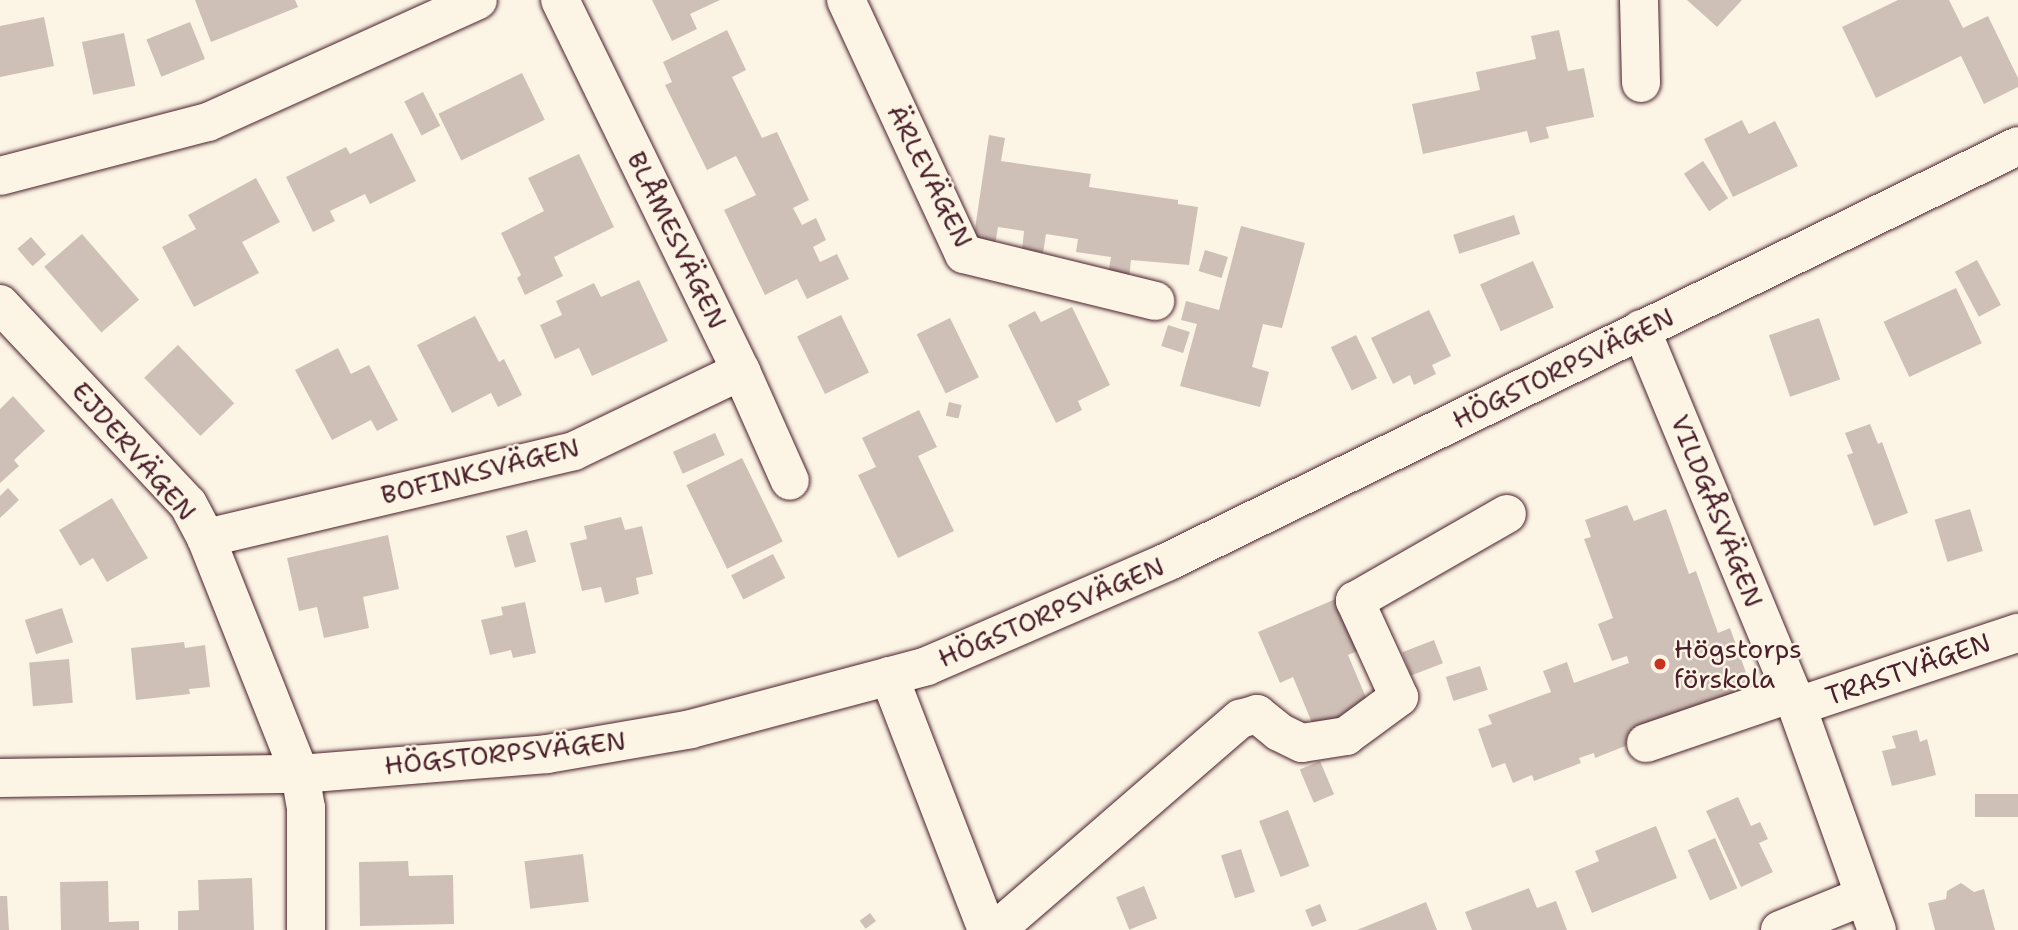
<!DOCTYPE html>
<html>
<head>
<meta charset="utf-8">
<style>
  body { margin:0 }
  #map { position:relative; width:2018px; height:930px; overflow:hidden; background:#fcf5e5; font-family:"Shantell Sans",sans-serif }
  div>[style] { position:absolute }
  .building>* { inset:0; background:#cfc0b7; transform-origin:0 0 }
  .roads { filter:drop-shadow(0 0 2px #4a1f2b) drop-shadow(0 0 2px #4a1f2b) }
  .minor>* { height:38px; margin:-19px; padding:0 19px; transform-origin:19px; border-radius:19px; background:#fcf5e5 }
  .dots>* { width:19px; height:19px; translate:-50% -50%; box-sizing:border-box; border:4px solid #fcf5e5; border-radius:50% }
  span { translate:-50% -50%; white-space:nowrap; text-align:center; line-height:1.15; -webkit-text-stroke:5px #fcf5e5; paint-order:stroke }
  .street-label { font-size:26px; color:#4a1f2b }
  .poi-label { font-size:26px; color:#4a1f2b }
  .left { translate:0 -50%; text-align:left }
</style>
</head>
<body>
<div id="map">
  <div class="building">
    <div style="clip-path:polygon(195px 0,295px 0,298px 7px,211px 42px)"></div>
    <div style="clip-path:polygon(652px 0,720px 0,690px 14px,697px 29px,672px 41px)"></div>
    <div style="clip-path:polygon(1687px 0,1742px 0,1717px 27px)"></div>
    <div style="clip-path:polygon(1898px 0,1949px 0,1963px 28px,1988px 16px,2018px 78px,2018px 87px,1984px 104px,1961px 56px,1876px 98px,1842px 27px)"></div>
    <div style="clip-path:polygon(44px 17px,54px 66px,0 77px,0 26px)"></div>
    <div style="left:190px;top:22px;width:40px;height:47px;rotate:68deg"></div>
    <div style="clip-path:polygon(727px 30px,746px 70px,732px 77px,762px 138px,777px 132px,809px 200px,793px 208px,802px 225px,816px 218px,826px 240px,813px 247px,820px 262px,837px 254px,849px 279px,807px 299px,797px 279px,765px 295px,724px 210px,756px 195px,736px 156px,707px 170px,665px 85px,672px 82px,663px 62px)"></div>
    <div style="clip-path:polygon(1559px 30px,1568px 71px,1584px 68px,1594px 117px,1546px 127px,1549px 138px,1530px 143px,1527px 131px,1423px 154px,1412px 104px,1480px 90px,1476px 72px,1536px 59px,1531px 36px)"></div>
    <div style="left:124px;top:33px;width:54px;height:43px;rotate:78deg"></div>
    <div style="left:522px;top:73px;width:52px;height:93px;rotate:64deg"></div>
    <div style="left:423px;top:92px;width:38px;height:21px;rotate:63deg"></div>
    <div style="clip-path:polygon(1742px 120px,1749px 134px,1775px 121px,1798px 166px,1733px 197px,1704px 139px)"></div>
    <div style="clip-path:polygon(392px 133px,416px 181px,370px 204px,365px 194px,330px 211px,335px 221px,313px 232px,286px 177px,346px 147px,350px 154px)"></div>
    <div style="clip-path:polygon(989px 135px,1005px 138px,1001px 161px,1091px 174px,1089px 187px,1178px 200px,1178px 204px,1198px 207px,1189px 265px,1131px 260px,1129px 278px,1108px 275px,1111px 257px,1076px 252px,1078px 239px,1046px 234px,1043px 253px,1022px 250px,1024px 231px,998px 227px,995px 245px,973px 242px)"></div>
    <div style="clip-path:polygon(579px 154px,614px 227px,554px 257px,563px 276px,525px 295px,517px 278px,521px 275px,501px 233px,544px 211px,528px 178px)"></div>
    <div style="left:1703px;top:161px;width:45px;height:23px;rotate:56deg"></div>
    <div style="clip-path:polygon(256px 178px,280px 222px,242px 242px,259px 273px,194px 307px,162px 247px,196px 229px,188px 215px)"></div>
    <div style="left:1514px;top:215px;width:20px;height:64px;rotate:72deg"></div>
    <div style="clip-path:polygon(1241px 226px,1305px 243px,1282px 328px,1263px 324px,1252px 367px,1269px 372px,1260px 407px,1180px 386px,1197px 324px,1181px 320px,1186px 301px,1219px 310px)"></div>
    <div style="left:82px;top:234px;width:87px;height:50px;rotate:49deg"></div>
    <div style="left:31px;top:237px;width:23px;height:18px;rotate:49deg"></div>
    <div style="left:1205px;top:250px;width:24px;height:22px;rotate:17deg"></div>
    <div style="left:1977px;top:260px;width:51px;height:25px;rotate:62deg"></div>
    <div style="left:1533px;top:261px;width:51px;height:58px;rotate:66deg"></div>
    <div style="clip-path:polygon(639px 280px,668px 341px,592px 376px,579px 348px,555px 359px,540px 325px,562px 315px,556px 301px,594px 283px,601px 297px)"></div>
    <div style="left:1956px;top:288px;width:61px;height:80px;rotate:65deg"></div>
    <div style="clip-path:polygon(1072px 307px,1110px 385px,1078px 401px,1082px 410px,1056px 423px,1008px 325px,1035px 311px,1041px 322px)"></div>
    <div style="clip-path:polygon(1429px 310px,1451px 356px,1432px 365px,1436px 374px,1414px 385px,1410px 375px,1393px 384px,1371px 338px)"></div>
    <div style="left:841px;top:315px;width:64px;height:49px;rotate:64deg"></div>
    <div style="clip-path:polygon(475px 316px,499px 362px,504px 359px,522px 395px,498px 407px,491px 393px,452px 413px,417px 345px)"></div>
    <div style="left:950px;top:318px;width:66px;height:37px;rotate:64deg"></div>
    <div style="left:1819px;top:318px;width:65px;height:53px;rotate:71deg"></div>
    <div style="left:1168px;top:325px;width:23px;height:22px;rotate:18deg"></div>
    <div style="left:1356px;top:335px;width:48px;height:28px;rotate:64deg"></div>
    <div style="left:178px;top:345px;width:81px;height:47px;rotate:46deg"></div>
    <div style="clip-path:polygon(338px 348px,351px 374px,369px 365px,398px 420px,377px 431px,371px 420px,332px 440px,295px 370px)"></div>
    <div style="clip-path:polygon(13px 396px,45px 431px,14px 460px,19px 466px,0 483px,0 409px)"></div>
    <div style="left:949px;top:402px;width:13px;height:14px;rotate:13deg"></div>
    <div style="clip-path:polygon(919px 410px,937px 447px,918px 456px,954px 531px,898px 558px,858px 475px,876px 467px,862px 438px)"></div>
    <div style="clip-path:polygon(1870px 424px,1878px 444px,1882px 442px,1908px 513px,1874px 526px,1847px 455px,1853px 453px,1845px 433px)"></div>
    <div style="left:715px;top:433px;width:24px;height:46px;rotate:66deg"></div>
    <div style="left:742px;top:458px;width:93px;height:62px;rotate:64deg"></div>
    <div style="clip-path:polygon(8px 488px,19px 500px,0 518px,0 496px)"></div>
    <div style="clip-path:polygon(112px 498px,148px 558px,107px 582px,93px 558px,80px 566px,59px 530px)"></div>
    <div style="clip-path:polygon(1627px 505px,1634px 521px,1666px 509px,1689px 574px,1696px 571px,1718px 633px,1730px 628px,1754px 695px,1595px 758px,1594px 753px,1579px 758px,1581px 763px,1534px 781px,1532px 775px,1513px 783px,1505px 763px,1492px 768px,1478px 729px,1492px 724px,1488px 715px,1551px 692px,1543px 671px,1567px 662px,1574px 683px,1629px 663px,1627px 656px,1612px 661px,1598px 624px,1613px 618px,1584px 539px,1591px 537px,1585px 520px)"></div>
    <div style="left:1970px;top:509px;width:44px;height:37px;rotate:73deg"></div>
    <div style="clip-path:polygon(621px 517px,625px 530px,642px 526px,653px 574px,636px 578px,639px 594px,605px 603px,601px 587px,582px 591px,570px 543px,587px 539px,584px 526px)"></div>
    <div style="left:527px;top:530px;width:33px;height:22px;rotate:74deg"></div>
    <div style="clip-path:polygon(388px 535px,399px 589px,363px 597px,369px 628px,324px 638px,317px 607px,299px 611px,287px 558px)"></div>
    <div style="left:773px;top:554px;width:27px;height:47px;rotate:63deg"></div>
    <div style="clip-path:polygon(1338px 598px,1360px 650px,1348px 655px,1370px 707px,1315px 730px,1293px 677px,1280px 683px,1258px 632px)"></div>
    <div style="clip-path:polygon(525px 602px,536px 653px,513px 658px,511px 650px,490px 655px,481px 620px,503px 615px,501px 607px)"></div>
    <div style="left:62px;top:608px;width:36px;height:39px;rotate:72deg"></div>
    <div style="left:1434px;top:640px;width:25px;height:34px;rotate:69deg"></div>
    <div style="clip-path:polygon(184px 642px,185px 648px,205px 645px,210px 687px,189px 689px,190px 694px,136px 700px,131px 648px)"></div>
    <div style="left:69px;top:659px;width:44px;height:40px;rotate:85deg"></div>
    <div style="left:1480px;top:666px;width:25px;height:36px;rotate:72deg"></div>
    <div style="clip-path:polygon(1917px 730px,1920px 742px,1927px 739px,1936px 775px,1892px 786px,1882px 751px,1896px 748px,1892px 736px)"></div>
    <div style="left:1320px;top:761px;width:36px;height:22px;rotate:67deg"></div>
    <div style="left:2018px;top:794px;width:23px;height:43px;rotate:90deg"></div>
    <div style="clip-path:polygon(1738px 797px,1751px 826px,1760px 822px,1768px 839px,1759px 843px,1773px 872px,1741px 887px,1706px 811px)"></div>
    <div style="left:1288px;top:810px;width:60px;height:31px;rotate:69deg"></div>
    <div style="clip-path:polygon(1656px 826px,1677px 878px,1592px 913px,1575px 871px,1599px 861px,1595px 851px)"></div>
    <div style="left:1715px;top:838px;width:55px;height:30px;rotate:66deg"></div>
    <div style="left:1241px;top:849px;width:45px;height:21px;rotate:72deg"></div>
    <div style="left:583px;top:854px;width:48px;height:59px;rotate:83deg"></div>
    <div style="clip-path:polygon(408px 861px,409px 876px,453px 875px,454px 924px,360px 926px,359px 862px)"></div>
    <div style="clip-path:polygon(252px 878px,254px 930px,178px 930px,178px 911px,199px 910px,198px 880px)"></div>
    <div style="clip-path:polygon(108px 881px,109px 922px,139px 921px,139px 930px,61px 930px,60px 882px)"></div>
    <div style="clip-path:polygon(1961px 883px,1974px 892px,1984px 889px,1995px 930px,1935px 930px,1928px 903px,1946px 899px,1947px 891px)"></div>
    <div style="left:1144px;top:886px;width:35px;height:30px;rotate:68deg"></div>
    <div style="clip-path:polygon(1529px 888px,1537px 908px,1556px 901px,1567px 930px,1472px 930px,1465px 912px)"></div>
    <div style="clip-path:polygon(0 896px,7px 896px,9px 930px,0 930px)"></div>
    <div style="clip-path:polygon(1426px 902px,1437px 930px,1357px 930px)"></div>
    <div style="left:1320px;top:904px;width:18px;height:16px;rotate:68deg"></div>
    <div style="left:870px;top:913px;width:10px;height:13px;rotate:53deg"></div>
  </div>
  <div class="roads">
    <div class="minor">
      <div style="left:560px;top:0;width:413px;rotate:64deg"></div>
      <div style="left:741px;top:371px;width:120px;rotate:66deg"></div>
      <div style="left:846px;top:0;width:280px;rotate:65.1deg"></div>
      <div style="left:964px;top:254px;width:197px;rotate:13.8deg"></div>
      <div style="left:1639px;top:0;width:83px;rotate:88.6deg"></div>
      <div style="left:0;top:176px;width:215px;rotate:-14.6deg"></div>
      <div style="left:208px;top:122px;width:296px;rotate:-24.3deg"></div>
      <div style="left:0;top:304px;width:274px;rotate:46.8deg"></div>
      <div style="left:188px;top:504px;width:38px;rotate:62deg"></div>
      <div style="left:206px;top:538px;width:254px;rotate:68.3deg"></div>
      <div style="left:300px;top:774px;width:35px;rotate:80deg"></div>
      <div style="left:306px;top:808px;width:122px;rotate:90deg"></div>
      <div style="left:1641px;top:329px;width:394px;rotate:67.5deg"></div>
      <div style="left:1792px;top:693px;width:252px;rotate:70.3deg"></div>
      <div style="left:206px;top:538px;width:378px;rotate:-13.3deg"></div>
      <div style="left:574px;top:451px;width:185px;rotate:-25.6deg"></div>
      <div style="left:889px;top:676px;width:272px;rotate:68.9deg"></div>
      <div style="left:1798px;top:706px;width:232px;rotate:-18.4deg"></div>
      <div style="left:1646px;top:743px;width:154px;rotate:-18.9deg"></div>
      <div style="left:0;top:778px;width:300px;rotate:-0.8deg"></div>
      <div style="left:300px;top:774px;width:248px;rotate:-4.6deg"></div>
      <div style="left:547px;top:754px;width:146px;rotate:-9.8deg"></div>
      <div style="left:691px;top:729px;width:244px;rotate:-14.9deg"></div>
      <div style="left:927px;top:666px;width:262px;rotate:-23.4deg"></div>
      <div style="left:1167px;top:562px;width:947px;rotate:-26.05deg"></div>
      <div style="left:996px;top:930px;width:323px;rotate:-40.9deg"></div>
      <div style="left:1240px;top:719px;width:18px;rotate:-16deg"></div>
      <div style="left:1257px;top:714px;width:28px;rotate:39deg"></div>
      <div style="left:1279px;top:732px;width:25px;rotate:26deg"></div>
      <div style="left:1302px;top:743px;width:45px;rotate:-9deg"></div>
      <div style="left:1346px;top:736px;width:66px;rotate:-36.3deg"></div>
      <div style="left:1399px;top:697px;width:106px;rotate:-114.6deg"></div>
      <div style="left:1355px;top:601px;width:175px;rotate:-29.8deg"></div>
      <div style="left:1780px;top:930px;width:91px;rotate:-22deg"></div>
    </div>
  </div>
  <div class="dots">
    <div style="left:1660px;top:664px;background:#c8321e"></div>
  </div>
  <div class="street-label">
    <span style="left:930px;top:176px;rotate:63deg">ÄRLEVÄGEN</span>
    <span style="left:677px;top:240px;rotate:64deg">BLÅMESVÄGEN</span>
    <span style="left:1563px;top:368px;rotate:-26deg">HÖGSTORPSVÄGEN</span>
    <span style="left:134px;top:451px;rotate:49deg">EJDERVÄGEN</span>
    <span style="left:480px;top:471px;rotate:-14deg">BOFINKSVÄGEN</span>
    <span style="left:1717px;top:511px;rotate:68deg">VILDGÅSVÄGEN</span>
    <span style="left:1051px;top:612px;rotate:-23deg">HÖGSTORPSVÄGEN</span>
    <span style="left:1908px;top:669px;rotate:-19deg">TRASTVÄGEN</span>
    <span style="left:505px;top:753px;rotate:-6deg">HÖGSTORPSVÄGEN</span>
  </div>
  <div class="poi-label">
    <span class="left" style="left:1674px;top:664px">Högstorps<br>förskola</span>
  </div>
</div>
</body>
</html>
